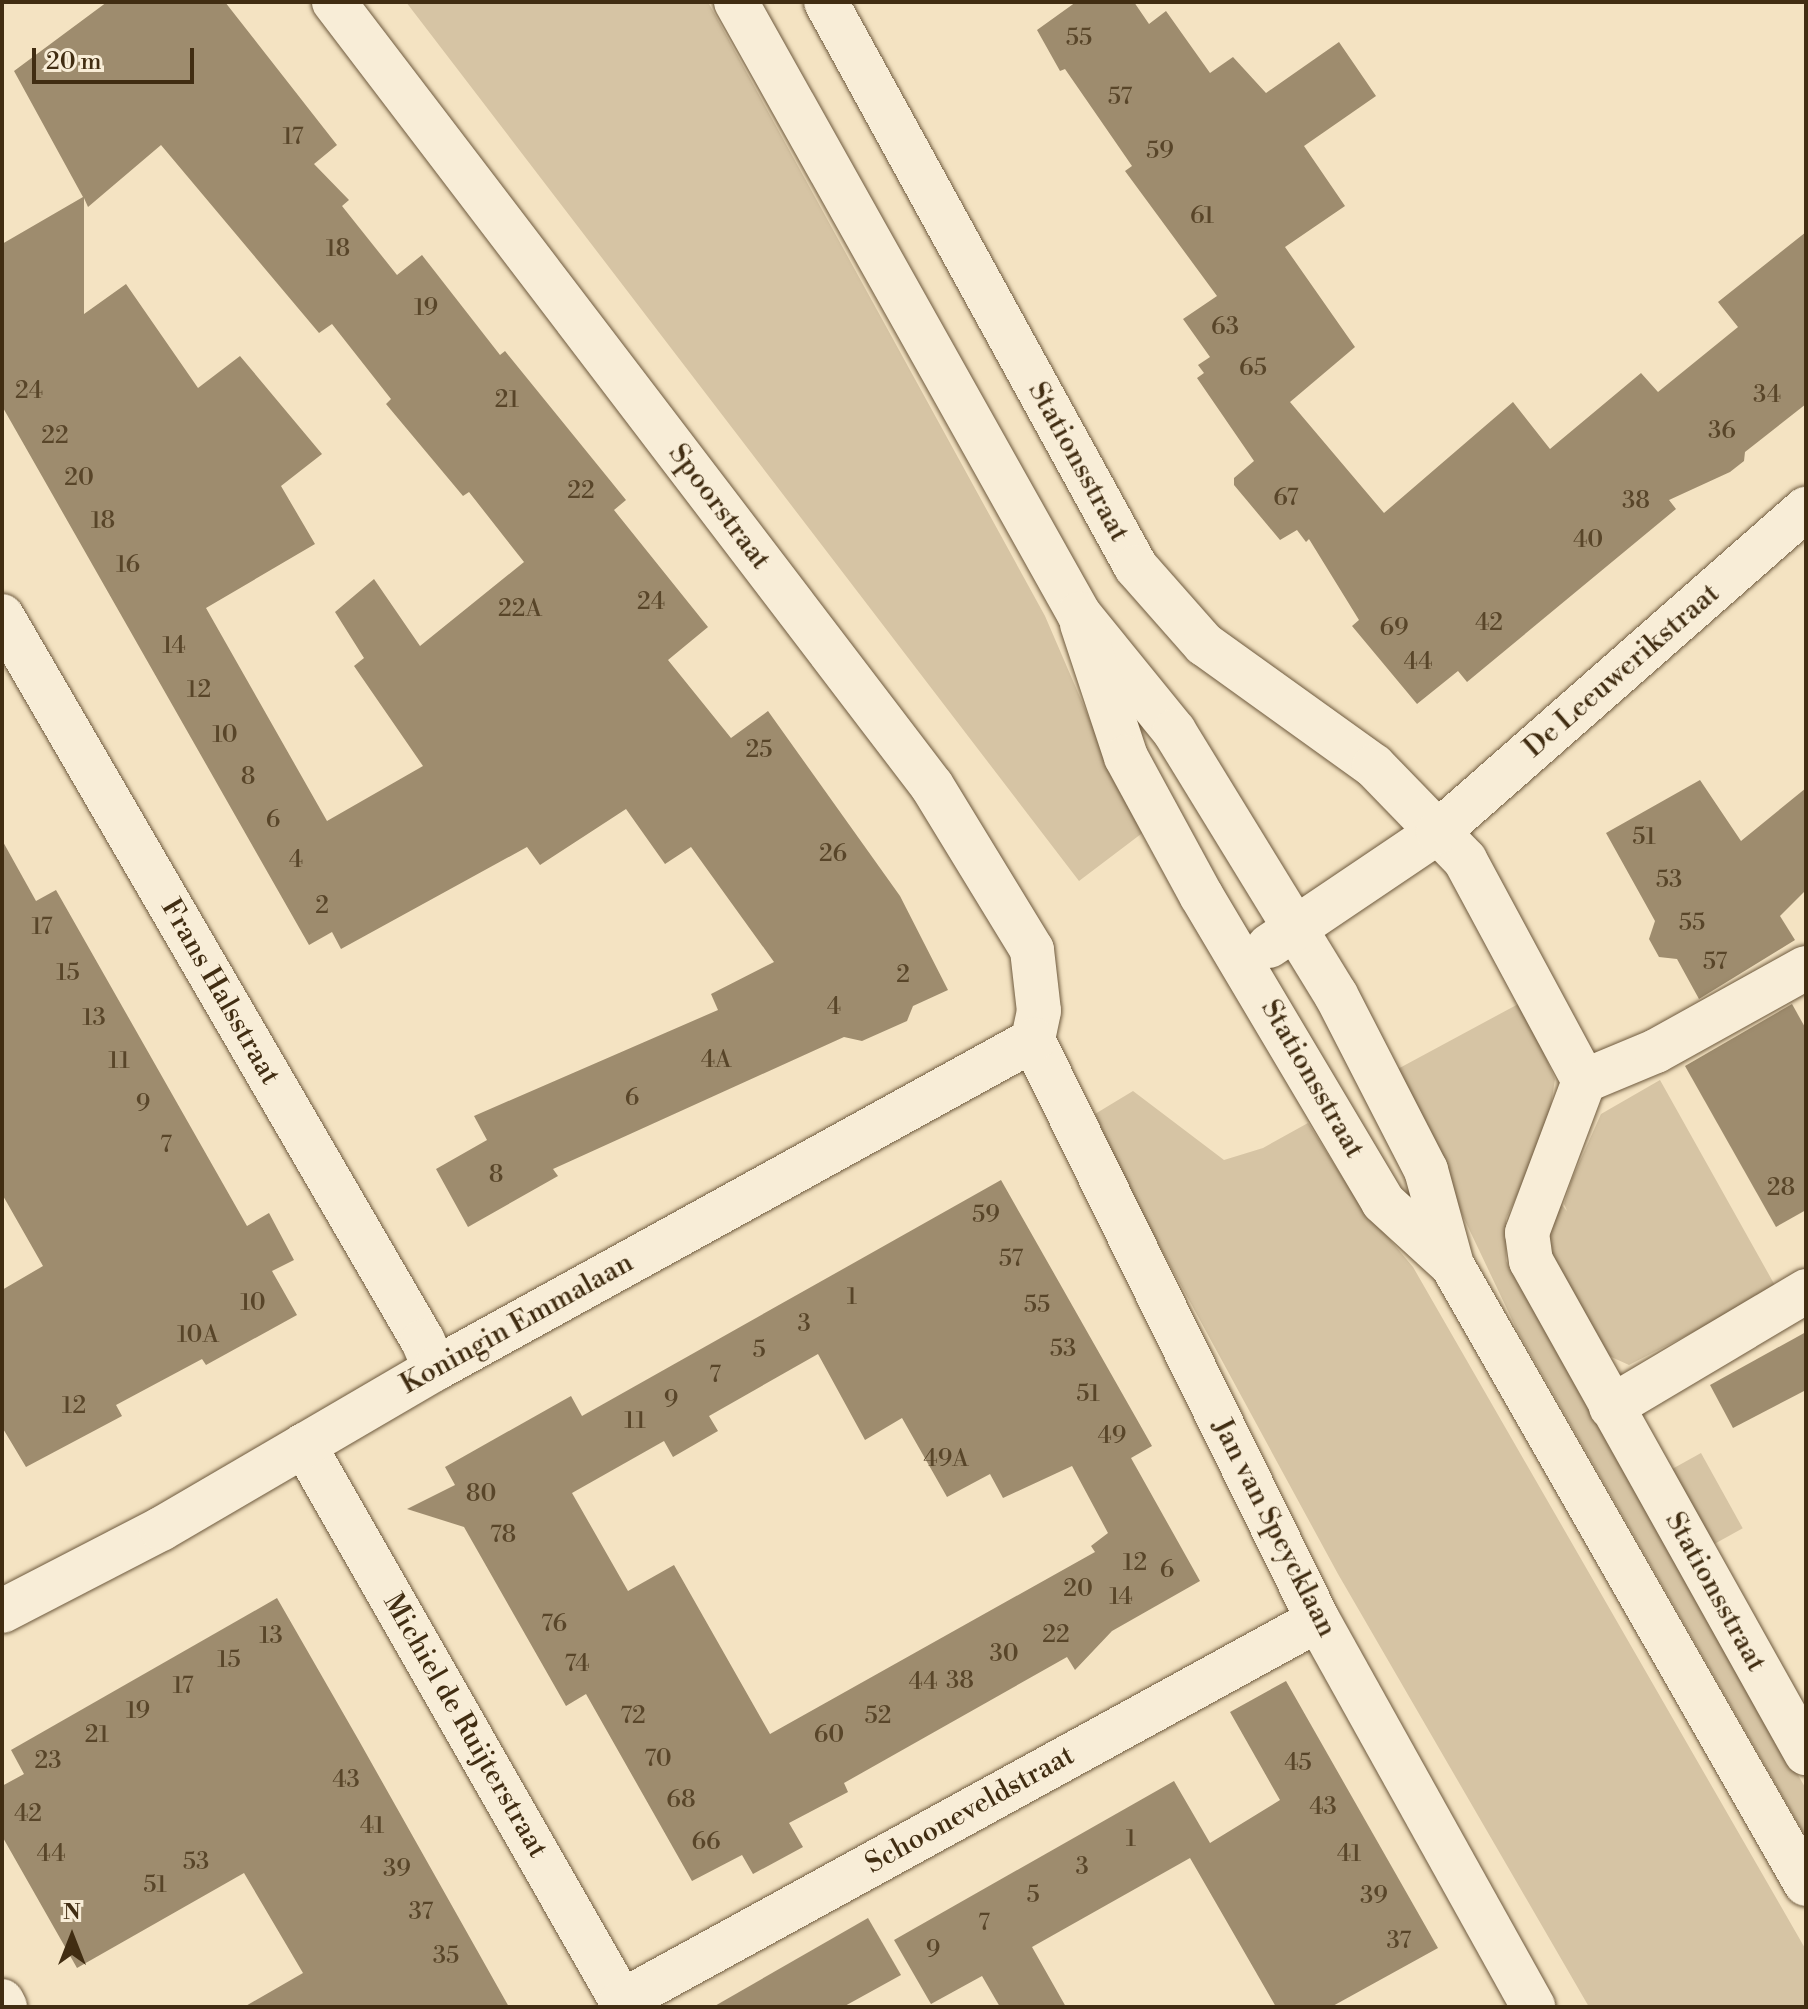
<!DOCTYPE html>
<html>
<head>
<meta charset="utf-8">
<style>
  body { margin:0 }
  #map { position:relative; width:1808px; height:2009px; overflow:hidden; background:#f4e3c2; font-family:"Libre Bodoni",serif }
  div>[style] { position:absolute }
  .green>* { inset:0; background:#d6c4a4; transform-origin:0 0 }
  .building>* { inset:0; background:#9e8c6e }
  .roads { filter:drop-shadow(0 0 2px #6e5a3e) drop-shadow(0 0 2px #6e5a3e) }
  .minor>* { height:44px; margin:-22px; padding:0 22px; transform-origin:22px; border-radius:22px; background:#f8edd7 }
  span { translate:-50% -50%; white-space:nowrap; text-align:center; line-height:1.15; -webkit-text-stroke:6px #f8edd7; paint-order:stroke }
  .number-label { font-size:24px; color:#584529 }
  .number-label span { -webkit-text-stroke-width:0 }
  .street-label { font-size:28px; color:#412d12 }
  .frame { position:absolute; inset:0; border:4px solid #412d12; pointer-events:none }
  .north { position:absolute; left:32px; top:1897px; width:80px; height:80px; -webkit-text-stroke:6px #f8edd7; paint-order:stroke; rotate:0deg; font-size:22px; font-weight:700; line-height:32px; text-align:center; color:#412d12 }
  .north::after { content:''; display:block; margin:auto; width:28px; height:36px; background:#412d12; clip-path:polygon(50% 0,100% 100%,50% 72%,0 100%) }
  .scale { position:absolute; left:32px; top:48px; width:162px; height:36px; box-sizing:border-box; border:4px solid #412d12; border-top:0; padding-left:10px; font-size:24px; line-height:28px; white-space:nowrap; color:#412d12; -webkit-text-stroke:6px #f8edd7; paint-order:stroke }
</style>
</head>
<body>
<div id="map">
  <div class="green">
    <div style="clip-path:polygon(406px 2px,708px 2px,1045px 616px,1111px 769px,1145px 831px,1079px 881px)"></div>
    <div style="clip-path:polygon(1522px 1002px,1555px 1079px,1547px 1131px,1506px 1219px,1506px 1261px,1806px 1789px,1806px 1837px,1517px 1330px,1394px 1071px)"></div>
    <div style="clip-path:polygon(1660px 1080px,1777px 1289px,1629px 1365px,1607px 1355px,1547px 1252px,1546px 1237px,1561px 1204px,1567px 1211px,1564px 1204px,1572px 1179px,1601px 1114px)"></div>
    <div style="clip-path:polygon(1133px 1091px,1224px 1160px,1263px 1148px,1308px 1123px,1358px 1202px,1413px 1267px,1806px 1950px,1806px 2007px,1589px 2007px,1338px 1574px,1133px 1197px,1095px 1114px)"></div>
    <div style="left:1701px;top:1453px;width:86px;height:35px;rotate:61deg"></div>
  </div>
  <div class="building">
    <div style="clip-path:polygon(evenodd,107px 2px,225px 2px,337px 145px,314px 164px,349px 200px,342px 206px,397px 275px,422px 255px,500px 355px,505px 351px,626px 500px,614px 510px,708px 627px,668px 660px,731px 738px,768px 711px,900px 896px,948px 990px,913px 1006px,907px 1021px,862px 1041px,844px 1037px,553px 1169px,558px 1176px,468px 1227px,436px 1169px,487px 1140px,474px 1116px,718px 1010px,711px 994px,774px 962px,691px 847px,665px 864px,626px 809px,540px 865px,527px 847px,341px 949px,332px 932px,309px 945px,2px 406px,2px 244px,83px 197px,14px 71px,107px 2px,161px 145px,319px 333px,332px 324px,391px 399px,386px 404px,463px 496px,469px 492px,524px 562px,420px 646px,374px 579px,335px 612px,364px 658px,354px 666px,423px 766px,327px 821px,206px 608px,315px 544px,281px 486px,322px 454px,240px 356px,198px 388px,126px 284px,84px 314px,84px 198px,88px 207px,161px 145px)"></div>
    <div style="clip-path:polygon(1076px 2px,1134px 2px,1149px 24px,1166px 11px,1210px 73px,1233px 57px,1266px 93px,1339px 42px,1376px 96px,1304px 146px,1345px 206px,1285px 247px,1355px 347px,1290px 402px,1384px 513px,1513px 402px,1550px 449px,1641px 373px,1658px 392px,1738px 327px,1718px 302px,1806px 232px,1806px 404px,1745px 452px,1744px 461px,1730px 472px,1669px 500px,1676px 509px,1467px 682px,1458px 671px,1417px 704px,1352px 626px,1359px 620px,1309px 539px,1306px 542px,1297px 530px,1280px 540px,1234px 485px,1234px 478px,1254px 461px,1197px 378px,1204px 373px,1198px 365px,1210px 357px,1183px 319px,1217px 296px,1125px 171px,1132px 166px,1065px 69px,1060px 71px,1037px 30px)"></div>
    <div style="clip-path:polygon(1700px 780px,1741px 841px,1806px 788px,1806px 890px,1780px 916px,1795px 940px,1699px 999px,1677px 959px,1659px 957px,1649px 939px,1655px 921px,1606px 833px)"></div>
    <div style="clip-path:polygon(2px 840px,36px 901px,56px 890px,247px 1226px,269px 1213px,294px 1260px,272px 1271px,297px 1315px,206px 1365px,202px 1359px,116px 1405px,122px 1416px,26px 1467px,2px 1427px,2px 1290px,43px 1266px,2px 1194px)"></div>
    <div style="clip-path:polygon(1792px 1004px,1806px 1029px,1806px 1210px,1776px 1227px,1685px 1066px)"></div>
    <div style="clip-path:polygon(evenodd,1001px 1180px,1152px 1446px,1131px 1458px,1200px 1581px,1112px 1631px,1075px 1670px,1067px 1657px,844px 1783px,848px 1792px,789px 1823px,803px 1847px,753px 1874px,742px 1855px,692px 1881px,586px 1694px,566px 1706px,464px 1527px,407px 1509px,455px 1485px,445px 1467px,571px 1396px,582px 1416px,1001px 1180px,818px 1354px,865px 1440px,902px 1418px,947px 1497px,990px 1474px,1003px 1498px,1072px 1466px,1108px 1533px,1091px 1546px,1095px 1552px,770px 1734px,674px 1565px,628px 1591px,572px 1493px,664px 1441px,673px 1457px,718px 1431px,709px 1416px,818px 1354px)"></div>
    <div style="clip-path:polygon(1806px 1332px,1806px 1390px,1733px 1428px,1710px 1385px)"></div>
    <div style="clip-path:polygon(277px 1598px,358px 1739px,509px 2007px,244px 2007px,303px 1973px,244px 1873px,77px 1968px,2px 1836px,2px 1786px,24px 1774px,11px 1750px)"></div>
    <div style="clip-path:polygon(1286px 1681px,1438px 1948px,1331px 2007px,1276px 2007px,1190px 1858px,1032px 1947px,1066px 2007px,1000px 2007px,982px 1976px,931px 2004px,894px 1940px,1174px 1781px,1210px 1843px,1280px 1800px,1230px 1712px)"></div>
    <div style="clip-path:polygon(868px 1918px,901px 1975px,843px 2007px,713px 2007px)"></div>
  </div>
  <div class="roads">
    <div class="minor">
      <div style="left:334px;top:2px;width:986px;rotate:52.67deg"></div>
      <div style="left:932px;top:786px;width:192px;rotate:58.6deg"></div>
      <div style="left:1032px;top:950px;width:61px;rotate:83.5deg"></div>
      <div style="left:1039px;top:1011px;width:30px;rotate:102deg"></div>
      <div style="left:736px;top:2px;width:702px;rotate:60.73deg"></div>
      <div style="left:1079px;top:614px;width:151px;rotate:50.9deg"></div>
      <div style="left:1174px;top:731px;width:310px;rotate:58.5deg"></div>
      <div style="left:1336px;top:995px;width:197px;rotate:62.8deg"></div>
      <div style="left:1426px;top:1170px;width:98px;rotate:74.7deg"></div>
      <div style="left:1452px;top:1265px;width:713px;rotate:60.24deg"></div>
      <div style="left:826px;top:2px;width:644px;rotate:61.25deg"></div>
      <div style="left:1136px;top:567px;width:103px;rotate:48.6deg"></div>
      <div style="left:1204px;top:644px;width:209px;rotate:35.7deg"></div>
      <div style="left:1374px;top:766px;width:131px;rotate:45.9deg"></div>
      <div style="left:1465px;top:860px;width:251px;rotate:61.7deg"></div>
      <div style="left:2px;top:616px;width:838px;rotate:59.86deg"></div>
      <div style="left:423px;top:1341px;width:30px;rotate:67deg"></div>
      <div style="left:1082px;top:624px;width:140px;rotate:71.7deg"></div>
      <div style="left:1126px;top:757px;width:157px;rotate:61.5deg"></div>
      <div style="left:1201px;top:895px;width:357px;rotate:59.3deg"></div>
      <div style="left:1383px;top:1202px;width:93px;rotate:42.4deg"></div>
      <div style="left:1269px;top:946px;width:204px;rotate:-34deg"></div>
      <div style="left:1438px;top:832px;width:490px;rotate:-41.3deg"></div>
      <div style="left:1033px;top:1040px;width:646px;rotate:63.83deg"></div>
      <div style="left:1318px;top:1620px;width:443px;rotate:60.9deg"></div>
      <div style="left:1584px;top:1081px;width:162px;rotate:110.6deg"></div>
      <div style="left:1527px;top:1233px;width:28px;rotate:82deg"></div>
      <div style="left:1531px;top:1261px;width:564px;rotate:60.8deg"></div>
      <div style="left:1584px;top:1081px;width:78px;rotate:-22.6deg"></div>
      <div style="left:1656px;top:1051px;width:171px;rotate:-29deg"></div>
      <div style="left:1611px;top:1407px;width:227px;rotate:-30.7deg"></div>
      <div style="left:304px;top:1445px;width:647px;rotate:60.27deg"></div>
      <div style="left:2px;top:1611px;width:179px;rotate:-27.3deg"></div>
      <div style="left:161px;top:1529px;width:317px;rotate:-30.3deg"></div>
      <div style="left:435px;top:1369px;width:683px;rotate:-28.82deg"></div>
      <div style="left:2px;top:2001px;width:7px;rotate:63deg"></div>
      <div style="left:622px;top:2001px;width:793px;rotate:-28.7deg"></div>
    </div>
  </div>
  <div class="number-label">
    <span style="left:1079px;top:39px">55</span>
    <span style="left:1120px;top:98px">57</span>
    <span style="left:293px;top:138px">17</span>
    <span style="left:1160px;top:152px">59</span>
    <span style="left:1202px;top:217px">61</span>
    <span style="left:338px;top:250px">18</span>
    <span style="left:426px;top:309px">19</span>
    <span style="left:1225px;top:328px">63</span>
    <span style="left:1253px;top:369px">65</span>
    <span style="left:29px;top:392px">24</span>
    <span style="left:1767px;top:396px">34</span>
    <span style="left:507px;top:401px">21</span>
    <span style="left:1722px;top:432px">36</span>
    <span style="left:55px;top:437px">22</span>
    <span style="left:79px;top:479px">20</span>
    <span style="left:581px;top:492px">22</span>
    <span style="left:1286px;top:499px">67</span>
    <span style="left:1636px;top:502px">38</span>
    <span style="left:103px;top:522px">18</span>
    <span style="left:1588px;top:541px">40</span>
    <span style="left:128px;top:566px">16</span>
    <span style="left:651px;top:603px">24</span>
    <span style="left:520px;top:610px">22A</span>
    <span style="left:1489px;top:624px">42</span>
    <span style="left:1394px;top:629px">69</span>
    <span style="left:174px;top:647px">14</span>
    <span style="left:1418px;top:663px">44</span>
    <span style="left:199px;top:691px">12</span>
    <span style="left:225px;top:736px">10</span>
    <span style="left:759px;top:751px">25</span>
    <span style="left:248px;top:778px">8</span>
    <span style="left:273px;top:821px">6</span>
    <span style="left:1644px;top:838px">51</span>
    <span style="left:833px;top:855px">26</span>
    <span style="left:296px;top:861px">4</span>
    <span style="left:1669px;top:881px">53</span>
    <span style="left:322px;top:907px">2</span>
    <span style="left:1692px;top:924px">55</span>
    <span style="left:42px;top:928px">17</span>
    <span style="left:1715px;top:963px">57</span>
    <span style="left:68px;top:974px">15</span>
    <span style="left:903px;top:976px">2</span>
    <span style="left:834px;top:1008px">4</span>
    <span style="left:94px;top:1019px">13</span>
    <span style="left:716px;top:1061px">4A</span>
    <span style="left:119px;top:1062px">11</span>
    <span style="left:632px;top:1099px">6</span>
    <span style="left:143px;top:1105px">9</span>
    <span style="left:166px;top:1146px">7</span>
    <span style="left:496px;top:1176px">8</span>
    <span style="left:1781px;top:1189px">28</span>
    <span style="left:986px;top:1216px">59</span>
    <span style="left:1011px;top:1260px">57</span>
    <span style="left:852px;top:1298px">1</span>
    <span style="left:253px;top:1304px">10</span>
    <span style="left:1037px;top:1306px">55</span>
    <span style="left:804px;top:1325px">3</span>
    <span style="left:198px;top:1336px">10A</span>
    <span style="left:1063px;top:1350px">53</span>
    <span style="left:759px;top:1351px">5</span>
    <span style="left:715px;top:1376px">7</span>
    <span style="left:1088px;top:1395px">51</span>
    <span style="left:671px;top:1401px">9</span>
    <span style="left:74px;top:1407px">12</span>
    <span style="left:635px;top:1422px">11</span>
    <span style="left:1112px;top:1437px">49</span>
    <span style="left:946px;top:1460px">49A</span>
    <span style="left:481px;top:1495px">80</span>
    <span style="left:503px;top:1536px">78</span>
    <span style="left:1135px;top:1564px">12</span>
    <span style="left:1167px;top:1571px">6</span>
    <span style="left:1078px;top:1590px">20</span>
    <span style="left:1121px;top:1598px">14</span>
    <span style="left:554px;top:1625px">76</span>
    <span style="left:1056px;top:1636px">22</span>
    <span style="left:271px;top:1637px">13</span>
    <span style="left:1004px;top:1655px">30</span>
    <span style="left:229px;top:1661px">15</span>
    <span style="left:577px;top:1665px">74</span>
    <span style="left:960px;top:1682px">38</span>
    <span style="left:923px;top:1683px">44</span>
    <span style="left:183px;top:1687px">17</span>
    <span style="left:138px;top:1712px">19</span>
    <span style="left:633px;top:1717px">72</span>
    <span style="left:878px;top:1717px">52</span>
    <span style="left:97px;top:1736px">21</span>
    <span style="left:829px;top:1736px">60</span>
    <span style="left:658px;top:1760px">70</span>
    <span style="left:48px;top:1762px">23</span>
    <span style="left:1298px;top:1764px">45</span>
    <span style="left:346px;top:1781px">43</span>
    <span style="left:681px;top:1801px">68</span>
    <span style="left:1323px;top:1808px">43</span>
    <span style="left:28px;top:1815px">42</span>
    <span style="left:372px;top:1827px">41</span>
    <span style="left:1131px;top:1840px">1</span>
    <span style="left:706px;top:1843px">66</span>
    <span style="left:51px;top:1855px">44</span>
    <span style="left:1349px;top:1855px">41</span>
    <span style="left:196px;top:1863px">53</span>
    <span style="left:1082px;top:1868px">3</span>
    <span style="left:397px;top:1870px">39</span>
    <span style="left:155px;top:1886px">51</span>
    <span style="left:1033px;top:1896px">5</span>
    <span style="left:1374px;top:1897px">39</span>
    <span style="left:421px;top:1913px">37</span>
    <span style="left:984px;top:1924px">7</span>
    <span style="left:1399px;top:1942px">37</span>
    <span style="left:933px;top:1951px">9</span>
    <span style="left:446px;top:1957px">35</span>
  </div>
  <div class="street-label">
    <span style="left:1078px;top:462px;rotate:61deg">Stationsstraat</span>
    <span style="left:719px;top:507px;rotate:53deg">Spoorstraat</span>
    <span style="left:1622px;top:671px;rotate:-41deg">De Leeuwerikstraat</span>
    <span style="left:220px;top:992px;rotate:60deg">Frans Halsstraat</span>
    <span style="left:1312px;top:1079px;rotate:60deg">Stationsstraat</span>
    <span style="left:517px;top:1324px;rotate:-29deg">Koningin Emmalaan</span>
    <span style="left:1274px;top:1528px;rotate:63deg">Jan van Speycklaan</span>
    <span style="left:1715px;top:1592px;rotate:61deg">Stationsstraat</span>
    <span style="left:465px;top:1726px;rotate:60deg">Michiel de Ruijterstraat</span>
    <span style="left:970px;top:1810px;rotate:-29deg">Schooneveldstraat</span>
  </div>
  <div class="frame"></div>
  <div class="north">N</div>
  <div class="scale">20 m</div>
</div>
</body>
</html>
